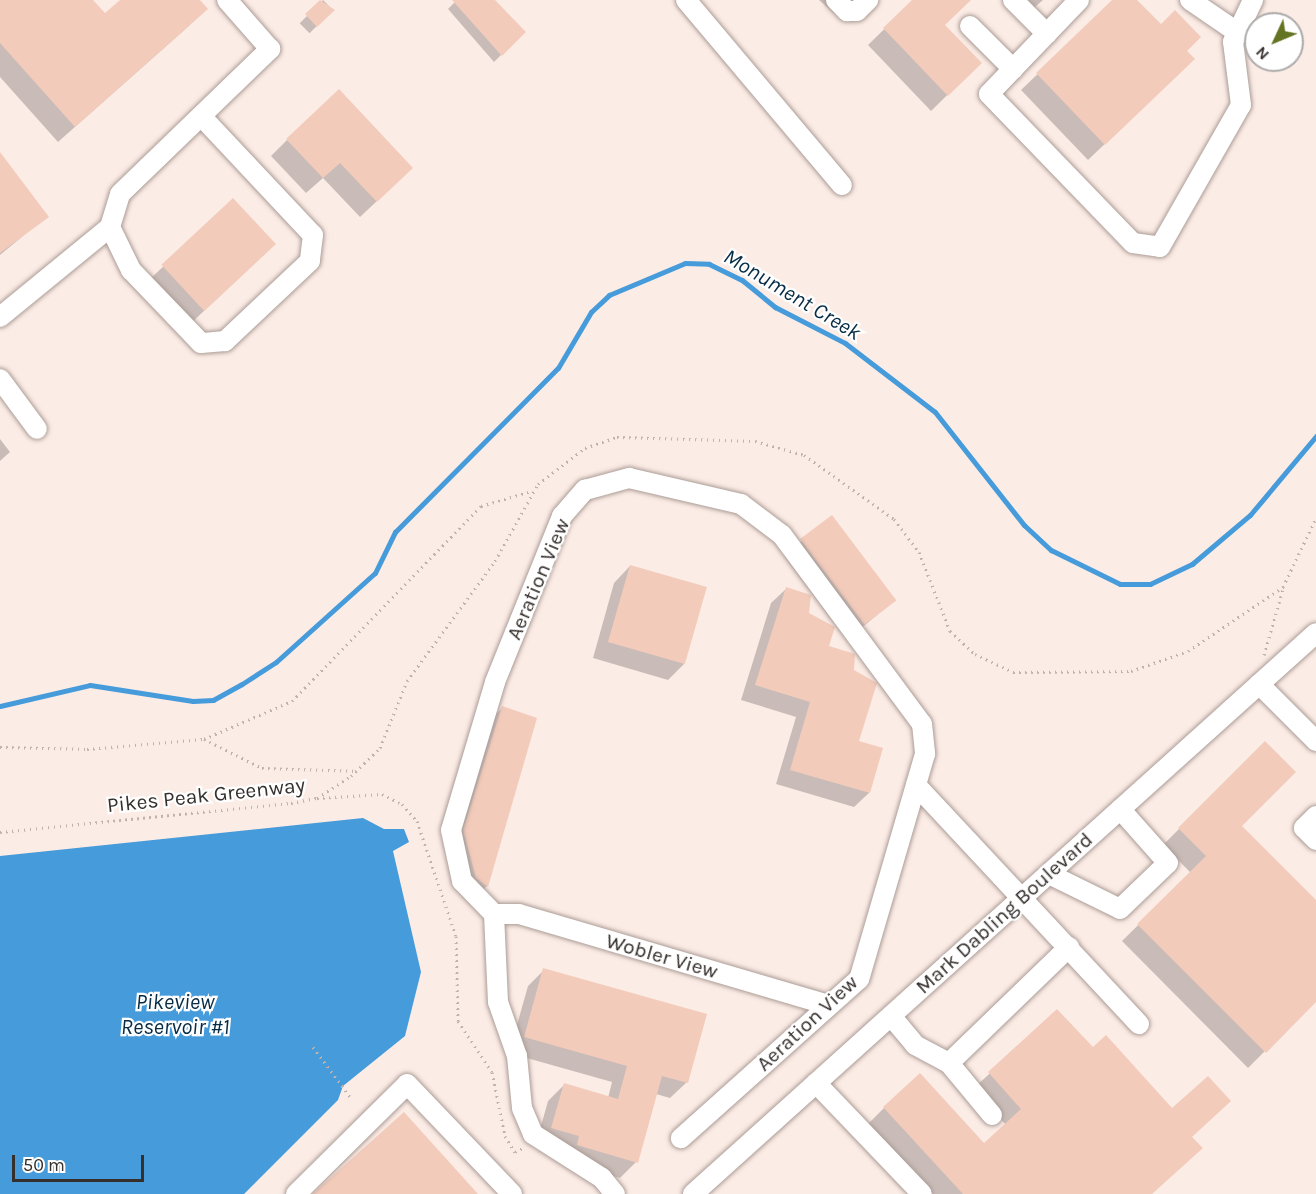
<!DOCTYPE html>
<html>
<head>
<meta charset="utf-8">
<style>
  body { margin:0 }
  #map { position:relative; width:1316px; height:1194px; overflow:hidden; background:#fcece6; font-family:Karla,sans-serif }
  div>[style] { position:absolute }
  .water>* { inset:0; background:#469bdb }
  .shadow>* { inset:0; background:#0003; transform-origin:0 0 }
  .stream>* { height:5px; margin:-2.5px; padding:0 2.5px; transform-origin:2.5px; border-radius:2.5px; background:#469bdb }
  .building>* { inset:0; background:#f3cbbb; transform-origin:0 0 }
  .path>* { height:3px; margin-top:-1.5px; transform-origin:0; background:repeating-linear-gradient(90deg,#c0b3ae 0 1.5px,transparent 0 6px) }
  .roads { filter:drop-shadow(0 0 2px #ab9c96) drop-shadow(0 0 2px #ab9c96) }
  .minor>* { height:20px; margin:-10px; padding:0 10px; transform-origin:10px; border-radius:10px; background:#fff }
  span { translate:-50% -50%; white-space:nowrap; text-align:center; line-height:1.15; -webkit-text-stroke:4.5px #fff; paint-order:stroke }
  .street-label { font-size:21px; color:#352f2d }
  .water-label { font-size:22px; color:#072c45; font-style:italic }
  .north { position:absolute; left:1244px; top:12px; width:60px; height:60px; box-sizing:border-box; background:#fff; border:2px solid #aeacab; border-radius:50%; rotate:226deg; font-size:16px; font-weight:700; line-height:24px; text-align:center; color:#352f2d }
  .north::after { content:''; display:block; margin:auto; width:21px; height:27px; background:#637422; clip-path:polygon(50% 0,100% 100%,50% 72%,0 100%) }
  .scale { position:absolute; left:12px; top:1155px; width:132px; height:27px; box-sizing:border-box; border:3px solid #352f2d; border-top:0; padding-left:8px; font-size:18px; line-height:21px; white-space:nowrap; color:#352f2d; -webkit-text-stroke:4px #fff; paint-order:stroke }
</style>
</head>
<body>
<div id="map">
  <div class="water">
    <div style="clip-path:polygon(363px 818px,384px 829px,404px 829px,409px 842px,393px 851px,421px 972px,405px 1036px,343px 1086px,338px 1100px,244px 1194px,0 1194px,0 856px)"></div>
  </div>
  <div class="shadow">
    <div style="clip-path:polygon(0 0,91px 0,105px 15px,122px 0,198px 0,190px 25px,58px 142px,0 77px)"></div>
    <div style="left:323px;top:0;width:14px;height:33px;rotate:45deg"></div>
    <div style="clip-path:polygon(457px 0,493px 0,524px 32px,494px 62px,448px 9px)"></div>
    <div style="clip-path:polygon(819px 0,850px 0,835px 14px)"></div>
    <div style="clip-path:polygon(914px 0,970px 0,943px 26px,980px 63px,931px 111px,868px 45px)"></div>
    <div style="clip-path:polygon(1028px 0,1043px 0,1035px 7px)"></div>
    <div style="clip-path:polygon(1115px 0,1135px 0,1186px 51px,1177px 75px,1088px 160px,1021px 90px)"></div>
    <div style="clip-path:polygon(287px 140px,395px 184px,360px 217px,323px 178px,306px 193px,271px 156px)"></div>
    <div style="clip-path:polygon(0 155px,47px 216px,0 255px)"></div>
    <div style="clip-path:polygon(233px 200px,258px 260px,188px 326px,147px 282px)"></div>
    <div style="clip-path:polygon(0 439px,10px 452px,0 461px)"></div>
    <div style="clip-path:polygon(801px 541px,895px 600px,847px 640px,785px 557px)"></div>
    <div style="clip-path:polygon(630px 566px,684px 664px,668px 680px,593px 658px,614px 583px)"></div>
    <div style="clip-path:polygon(786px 589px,827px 647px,852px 671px,857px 742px,869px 793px,854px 807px,776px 784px,796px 717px,741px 700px,771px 603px)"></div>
    <div style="clip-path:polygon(502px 708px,535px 719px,487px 886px,471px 902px,460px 894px,448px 848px,486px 724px)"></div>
    <div style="clip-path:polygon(1265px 743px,1239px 826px,1316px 903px,1316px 1000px,1248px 1068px,1122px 941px,1191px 873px,1163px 845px)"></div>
    <div style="clip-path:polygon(544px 970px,687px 1082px,670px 1098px,656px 1094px,636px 1162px,620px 1178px,562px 1161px,536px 1144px,548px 1101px,564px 1085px,608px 1098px,612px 1082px,509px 1053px,528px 986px)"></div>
    <div style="clip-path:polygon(1057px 1011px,1093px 1049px,1151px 1194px,933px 1194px,868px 1124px,884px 1108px,984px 1145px,1006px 1125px,973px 1089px)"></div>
  </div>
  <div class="stream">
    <div style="left:0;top:706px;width:92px;rotate:-13.1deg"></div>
    <div style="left:90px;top:685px;width:104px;rotate:8.8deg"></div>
    <div style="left:193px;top:701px;width:20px;rotate:-3deg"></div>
    <div style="left:213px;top:700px;width:33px;rotate:-29deg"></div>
    <div style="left:242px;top:684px;width:40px;rotate:-32.9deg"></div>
    <div style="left:276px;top:662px;width:133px;rotate:-42deg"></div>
    <div style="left:375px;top:573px;width:46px;rotate:-64deg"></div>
    <div style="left:395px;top:532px;width:231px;rotate:-45.2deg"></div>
    <div style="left:558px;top:368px;width:65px;rotate:-59.5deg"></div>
    <div style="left:591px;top:312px;width:25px;rotate:-43deg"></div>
    <div style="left:609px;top:295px;width:82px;rotate:-22.8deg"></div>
    <div style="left:685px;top:263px;width:24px;rotate:2deg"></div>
    <div style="left:709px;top:264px;width:37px;rotate:26deg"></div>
    <div style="left:742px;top:280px;width:43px;rotate:39.3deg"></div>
    <div style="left:775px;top:307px;width:79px;rotate:27.2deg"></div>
    <div style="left:845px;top:343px;width:113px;rotate:37.5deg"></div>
    <div style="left:935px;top:412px;width:144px;rotate:51.8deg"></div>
    <div style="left:1024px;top:525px;width:37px;rotate:43deg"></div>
    <div style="left:1051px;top:550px;width:77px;rotate:26.2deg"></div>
    <div style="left:1120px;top:584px;width:30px"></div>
    <div style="left:1150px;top:584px;width:47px;rotate:-25.5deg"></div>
    <div style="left:1192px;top:564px;width:76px;rotate:-40.2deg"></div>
    <div style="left:1250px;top:515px;width:103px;rotate:-50.1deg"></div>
  </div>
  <div class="building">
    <div style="clip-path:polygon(0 0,93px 0,105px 13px,120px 0,200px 0,208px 9px,75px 127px,0 43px)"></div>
    <div style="clip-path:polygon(320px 0,335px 10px,317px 27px,305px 14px)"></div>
    <div style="clip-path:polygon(452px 0,495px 0,526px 32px,502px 56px)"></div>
    <div style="clip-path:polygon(912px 0,971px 0,945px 25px,982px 63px,948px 96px,883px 28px)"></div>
    <div style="clip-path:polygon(1112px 0,1137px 0,1161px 24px,1175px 10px,1201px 37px,1187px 51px,1195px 59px,1105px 145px,1036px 73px)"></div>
    <div style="clip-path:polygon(339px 89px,413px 168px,377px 202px,340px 163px,323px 178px,286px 139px)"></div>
    <div style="clip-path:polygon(0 152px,49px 217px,0 253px)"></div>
    <div style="left:233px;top:198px;width:63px;height:98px;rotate:47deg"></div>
    <div style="left:832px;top:515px;width:107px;height:40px;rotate:53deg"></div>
    <div style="left:630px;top:565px;width:80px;height:80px;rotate:16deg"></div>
    <div style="clip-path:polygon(786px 587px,811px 595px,809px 613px,835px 627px,829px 646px,855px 654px,854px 670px,877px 683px,859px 741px,883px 748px,870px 793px,790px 770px,810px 702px,755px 685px)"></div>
    <div style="clip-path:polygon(502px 706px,537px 718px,488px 887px,476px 878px,463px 830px)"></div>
    <div style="clip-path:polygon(1265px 741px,1296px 772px,1242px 826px,1316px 900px,1316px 1002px,1266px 1053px,1137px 924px,1206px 856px,1178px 828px)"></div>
    <div style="clip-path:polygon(543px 968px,707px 1014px,688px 1083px,662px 1076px,638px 1163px,577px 1145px,579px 1136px,551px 1128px,564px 1083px,618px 1099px,627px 1066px,524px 1037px)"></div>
    <div style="clip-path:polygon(1057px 1009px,1093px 1047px,1106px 1035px,1172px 1108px,1208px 1076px,1231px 1101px,1192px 1137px,1203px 1148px,1152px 1194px,963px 1194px,883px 1107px,920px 1073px,984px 1143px,1021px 1109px,988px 1072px)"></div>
    <div style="clip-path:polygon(404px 1112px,478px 1194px,313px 1194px,318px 1189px)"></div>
  </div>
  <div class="path">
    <div style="left:1264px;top:655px;width:69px;rotate:-73.9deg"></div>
    <div style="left:204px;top:739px;width:96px;rotate:-23.4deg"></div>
    <div style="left:292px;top:701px;width:272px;rotate:-45.9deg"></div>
    <div style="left:481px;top:506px;width:53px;rotate:-16.4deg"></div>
    <div style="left:0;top:747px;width:87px;rotate:1.3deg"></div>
    <div style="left:87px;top:749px;width:117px;rotate:-4.9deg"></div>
    <div style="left:204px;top:739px;width:65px;rotate:26.6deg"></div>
    <div style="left:262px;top:768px;width:96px;rotate:1.8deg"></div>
    <div style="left:317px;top:798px;width:65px;rotate:-3.5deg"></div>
    <div style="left:382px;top:794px;width:22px;rotate:27deg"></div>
    <div style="left:402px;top:804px;width:23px;rotate:49deg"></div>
    <div style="left:417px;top:821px;width:121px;rotate:71.3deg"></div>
    <div style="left:456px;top:936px;width:85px;rotate:88.7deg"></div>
    <div style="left:458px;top:1021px;width:61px;rotate:56.3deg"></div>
    <div style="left:492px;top:1072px;width:65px;rotate:78.5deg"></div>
    <div style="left:505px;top:1136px;width:19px;rotate:58deg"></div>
    <div style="left:515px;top:1152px;width:9px;rotate:-27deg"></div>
    <div style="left:0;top:832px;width:292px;rotate:-5.7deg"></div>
    <div style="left:291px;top:803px;width:26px;rotate:-11deg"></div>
    <div style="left:317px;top:798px;width:40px;rotate:-32.9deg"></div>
    <div style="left:351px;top:776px;width:40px;rotate:-44deg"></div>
    <div style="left:380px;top:748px;width:72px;rotate:-68.1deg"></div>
    <div style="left:407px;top:681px;width:149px;rotate:-53.7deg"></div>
    <div style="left:495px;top:561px;width:88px;rotate:-60.8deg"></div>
    <div style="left:538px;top:484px;width:59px;rotate:-37.5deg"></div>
    <div style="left:585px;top:448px;width:34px;rotate:-19deg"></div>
    <div style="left:617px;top:437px;width:138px;rotate:1.7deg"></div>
    <div style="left:755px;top:441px;width:51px;rotate:15.9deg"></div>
    <div style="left:804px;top:455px;width:110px;rotate:35.4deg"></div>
    <div style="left:894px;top:519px;width:41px;rotate:52.9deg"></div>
    <div style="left:919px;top:552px;width:85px;rotate:68.6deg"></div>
    <div style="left:950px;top:631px;width:34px;rotate:43deg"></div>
    <div style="left:975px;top:654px;width:42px;rotate:25.3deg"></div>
    <div style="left:1013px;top:672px;width:118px;rotate:-0.5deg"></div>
    <div style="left:1131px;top:671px;width:60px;rotate:-19.3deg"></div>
    <div style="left:1188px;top:651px;width:115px;rotate:-34deg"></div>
    <div style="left:1283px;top:587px;width:76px;rotate:-64.4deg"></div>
    <div style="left:313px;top:1047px;width:64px;rotate:53.3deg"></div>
  </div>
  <div class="roads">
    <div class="minor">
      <div style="left:686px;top:0;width:242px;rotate:49.9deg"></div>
      <div style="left:836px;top:0;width:16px;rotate:45deg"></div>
      <div style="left:847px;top:11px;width:10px"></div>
      <div style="left:857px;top:11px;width:16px;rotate:-45deg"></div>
      <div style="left:1013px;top:0;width:48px;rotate:45deg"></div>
      <div style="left:1079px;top:0;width:130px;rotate:133.8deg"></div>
      <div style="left:989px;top:94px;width:207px;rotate:46deg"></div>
      <div style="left:1133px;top:243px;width:27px;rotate:8deg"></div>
      <div style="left:1160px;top:247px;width:163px;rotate:-60.3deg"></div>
      <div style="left:1241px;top:105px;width:64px;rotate:-97.2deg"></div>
      <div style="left:1233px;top:42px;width:47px;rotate:-64.5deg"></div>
      <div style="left:1190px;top:0;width:53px;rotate:34.3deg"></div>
      <div style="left:970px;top:26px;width:61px;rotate:45deg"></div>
      <div style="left:202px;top:117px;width:162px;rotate:46.8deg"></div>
      <div style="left:313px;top:235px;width:26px;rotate:97deg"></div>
      <div style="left:310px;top:261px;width:117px;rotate:136.7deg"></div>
      <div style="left:225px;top:341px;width:24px;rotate:175deg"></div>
      <div style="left:201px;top:343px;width:101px;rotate:-133.8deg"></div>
      <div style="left:131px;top:270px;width:48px;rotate:-116deg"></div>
      <div style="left:110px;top:227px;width:34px;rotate:-73deg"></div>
      <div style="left:120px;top:194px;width:209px;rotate:-44deg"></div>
      <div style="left:270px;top:49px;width:65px;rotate:-131.3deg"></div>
      <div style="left:0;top:317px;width:142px;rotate:-39.3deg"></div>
      <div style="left:0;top:379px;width:62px;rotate:53.5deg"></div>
      <div style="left:1259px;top:684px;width:81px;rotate:45deg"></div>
      <div style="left:916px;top:785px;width:327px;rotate:47deg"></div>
      <div style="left:1316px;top:816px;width:17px;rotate:135deg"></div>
      <div style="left:1304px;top:828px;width:17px;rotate:45deg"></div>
      <div style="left:1049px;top:874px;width:79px;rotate:26.2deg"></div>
      <div style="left:1120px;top:909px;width:66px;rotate:-43.8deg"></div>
      <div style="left:1168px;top:863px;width:72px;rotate:-131.6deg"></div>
      <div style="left:494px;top:914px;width:25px"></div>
      <div style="left:519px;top:914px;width:323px;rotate:16.4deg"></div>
      <div style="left:891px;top:1016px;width:38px;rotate:50deg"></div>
      <div style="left:915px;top:1045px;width:38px;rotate:28deg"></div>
      <div style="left:816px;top:1083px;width:153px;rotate:46.3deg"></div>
      <div style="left:992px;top:1115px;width:67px;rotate:-129.6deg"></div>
      <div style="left:949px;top:1063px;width:167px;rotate:-44deg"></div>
      <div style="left:296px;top:1194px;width:156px;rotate:-44.7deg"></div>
      <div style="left:407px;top:1084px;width:152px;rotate:46.3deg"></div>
      <div style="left:615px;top:1194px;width:21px;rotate:-129deg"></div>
      <div style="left:602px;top:1178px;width:82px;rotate:-147.5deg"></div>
      <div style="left:533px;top:1134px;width:28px;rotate:-113deg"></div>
      <div style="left:522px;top:1108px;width:52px;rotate:-95.5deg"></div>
      <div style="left:517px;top:1056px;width:57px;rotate:-109.4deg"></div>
      <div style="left:498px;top:1002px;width:88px;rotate:-92.6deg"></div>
      <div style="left:494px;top:914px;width:46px;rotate:-134.1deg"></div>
      <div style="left:462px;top:881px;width:52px;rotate:-102.2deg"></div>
      <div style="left:451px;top:830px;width:154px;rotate:-73.4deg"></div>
      <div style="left:495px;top:682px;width:179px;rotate:-68deg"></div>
      <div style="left:562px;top:516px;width:35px;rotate:-49deg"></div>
      <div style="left:585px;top:490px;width:46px;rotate:-15.3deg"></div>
      <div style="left:629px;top:478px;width:115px;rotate:13.1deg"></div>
      <div style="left:741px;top:504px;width:51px;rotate:37.1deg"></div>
      <div style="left:782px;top:535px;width:235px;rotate:53.5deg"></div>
      <div style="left:922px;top:724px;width:30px;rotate:84deg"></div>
      <div style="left:925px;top:754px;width:234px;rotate:106.3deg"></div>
      <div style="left:859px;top:979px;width:239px;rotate:138.2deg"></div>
      <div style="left:693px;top:1194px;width:838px;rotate:-42deg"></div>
    </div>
  </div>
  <div class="street-label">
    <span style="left:538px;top:579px;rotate:-67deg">Aeration View</span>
    <span style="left:206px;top:795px;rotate:-6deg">Pikes Peak Greenway</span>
    <span style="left:1004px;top:913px;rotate:-42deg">Mark Dabling Boulevard</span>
    <span style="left:662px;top:956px;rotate:16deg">Wobler View</span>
    <span style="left:807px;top:1023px;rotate:-43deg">Aeration View</span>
  </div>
  <div class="water-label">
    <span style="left:792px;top:295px;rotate:31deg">Monument Creek</span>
    <span style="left:175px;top:1015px">Pikeview<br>Reservoir #1</span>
  </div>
  <div class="north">N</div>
  <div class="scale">50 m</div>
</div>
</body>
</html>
